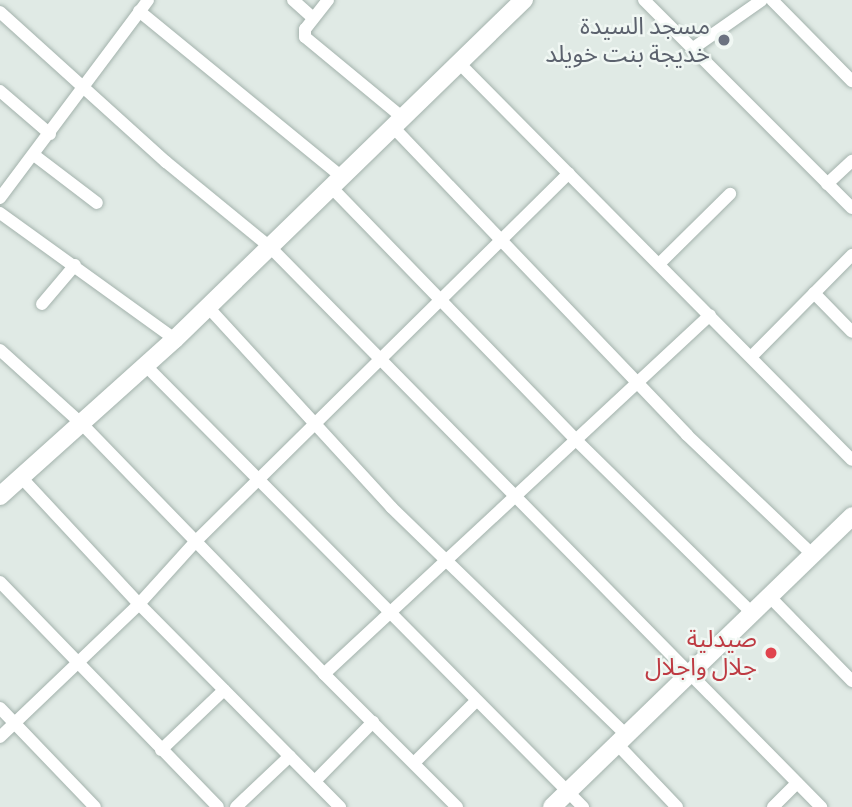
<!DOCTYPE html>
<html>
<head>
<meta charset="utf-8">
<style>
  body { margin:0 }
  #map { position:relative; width:852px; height:807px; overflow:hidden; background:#e0eae5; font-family:"PT Sans Narrow","Noto Sans Arabic",sans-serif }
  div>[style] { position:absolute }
  .roads { filter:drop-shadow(0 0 2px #a3b2ac) drop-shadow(0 0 2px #a3b2ac) }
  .street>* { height:12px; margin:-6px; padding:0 6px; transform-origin:6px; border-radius:6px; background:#fff }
  .secondary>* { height:18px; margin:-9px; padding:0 9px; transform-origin:9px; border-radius:9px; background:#fff }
  .dots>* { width:19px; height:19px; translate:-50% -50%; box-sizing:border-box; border:4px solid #f0f7f3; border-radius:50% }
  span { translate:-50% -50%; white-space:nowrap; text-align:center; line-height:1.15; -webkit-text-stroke:5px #f0f7f3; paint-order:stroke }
  .worship-label { font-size:24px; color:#5b616d }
  .right { translate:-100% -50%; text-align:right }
  .health-label { font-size:24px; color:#be3a42 }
</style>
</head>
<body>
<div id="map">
  <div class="roads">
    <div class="street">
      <div style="left:293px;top:0;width:27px;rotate:42deg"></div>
      <div style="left:328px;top:0;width:37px;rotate:128deg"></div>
      <div style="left:305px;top:29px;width:8px;rotate:90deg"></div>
      <div style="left:305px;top:37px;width:127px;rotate:39.6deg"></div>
      <div style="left:644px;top:0;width:294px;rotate:45deg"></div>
      <div style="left:772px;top:0;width:114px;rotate:45.4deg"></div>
      <div style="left:139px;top:11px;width:264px;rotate:39.3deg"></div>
      <div style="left:0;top:12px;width:224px;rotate:42.1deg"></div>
      <div style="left:166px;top:162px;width:134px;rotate:39.3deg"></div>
      <div style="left:270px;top:247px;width:786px;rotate:45.46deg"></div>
      <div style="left:692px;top:49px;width:85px;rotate:-35deg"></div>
      <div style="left:460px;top:64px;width:557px;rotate:45.29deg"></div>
      <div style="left:0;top:91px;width:66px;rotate:40.7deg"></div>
      <div style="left:393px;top:127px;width:426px;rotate:46.3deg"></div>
      <div style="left:687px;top:435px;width:173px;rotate:43.6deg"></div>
      <div style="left:34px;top:155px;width:79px;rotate:37.3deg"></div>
      <div style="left:827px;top:184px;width:34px;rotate:-43deg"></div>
      <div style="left:332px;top:188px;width:354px;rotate:45.9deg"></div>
      <div style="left:578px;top:442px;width:244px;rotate:44.5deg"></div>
      <div style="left:0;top:198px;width:247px;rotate:-53.2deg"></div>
      <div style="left:0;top:213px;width:216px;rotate:35.8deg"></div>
      <div style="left:659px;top:264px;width:100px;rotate:-44.6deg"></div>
      <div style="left:814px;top:293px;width:54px;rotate:45.7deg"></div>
      <div style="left:42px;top:304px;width:51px;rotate:-49.8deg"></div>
      <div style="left:207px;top:306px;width:273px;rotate:47.5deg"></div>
      <div style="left:391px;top:507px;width:327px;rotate:44.1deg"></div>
      <div style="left:0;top:350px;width:110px;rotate:42.1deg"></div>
      <div style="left:82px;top:424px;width:348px;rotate:45.9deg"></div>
      <div style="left:751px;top:357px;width:144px;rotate:-45.3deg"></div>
      <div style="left:146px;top:366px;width:621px;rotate:45.26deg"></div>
      <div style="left:20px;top:476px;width:175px;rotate:47.1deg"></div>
      <div style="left:139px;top:604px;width:286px;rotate:45.3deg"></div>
      <div style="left:0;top:582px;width:313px;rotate:45.9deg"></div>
      <div style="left:769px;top:596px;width:119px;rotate:45.7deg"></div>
      <div style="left:0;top:708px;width:137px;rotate:46.2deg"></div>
      <div style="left:0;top:737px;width:192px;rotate:-43.7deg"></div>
      <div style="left:139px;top:604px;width:84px;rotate:-47.9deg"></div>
      <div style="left:195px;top:542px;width:525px;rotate:-44.61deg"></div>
      <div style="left:617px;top:744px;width:87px;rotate:46.4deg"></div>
      <div style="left:161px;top:750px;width:87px;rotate:-43.6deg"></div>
      <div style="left:415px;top:762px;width:86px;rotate:-45deg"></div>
      <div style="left:315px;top:781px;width:83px;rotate:-45.5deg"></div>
      <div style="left:236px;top:807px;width:74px;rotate:-43.4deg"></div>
      <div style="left:457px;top:807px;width:188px;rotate:-135deg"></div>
      <div style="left:324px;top:674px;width:527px;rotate:-42.92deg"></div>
      <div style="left:773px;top:807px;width:34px;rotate:-45deg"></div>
    </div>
    <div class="secondary">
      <div style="left:0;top:496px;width:235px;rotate:-41.9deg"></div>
      <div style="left:175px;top:339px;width:487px;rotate:-44.2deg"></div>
      <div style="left:552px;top:807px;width:418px;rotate:-44.1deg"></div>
    </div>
  </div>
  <div class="dots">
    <div style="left:724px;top:40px;background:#6b7280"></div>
    <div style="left:771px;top:653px;background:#e0444e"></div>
  </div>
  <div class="worship-label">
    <span class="right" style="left:710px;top:40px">مسجد السيدة<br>خديجة بنت خويلد</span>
  </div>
  <div class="health-label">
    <span class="right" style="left:757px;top:653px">صيدلية<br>جلال واجلال</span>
  </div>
</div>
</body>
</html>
